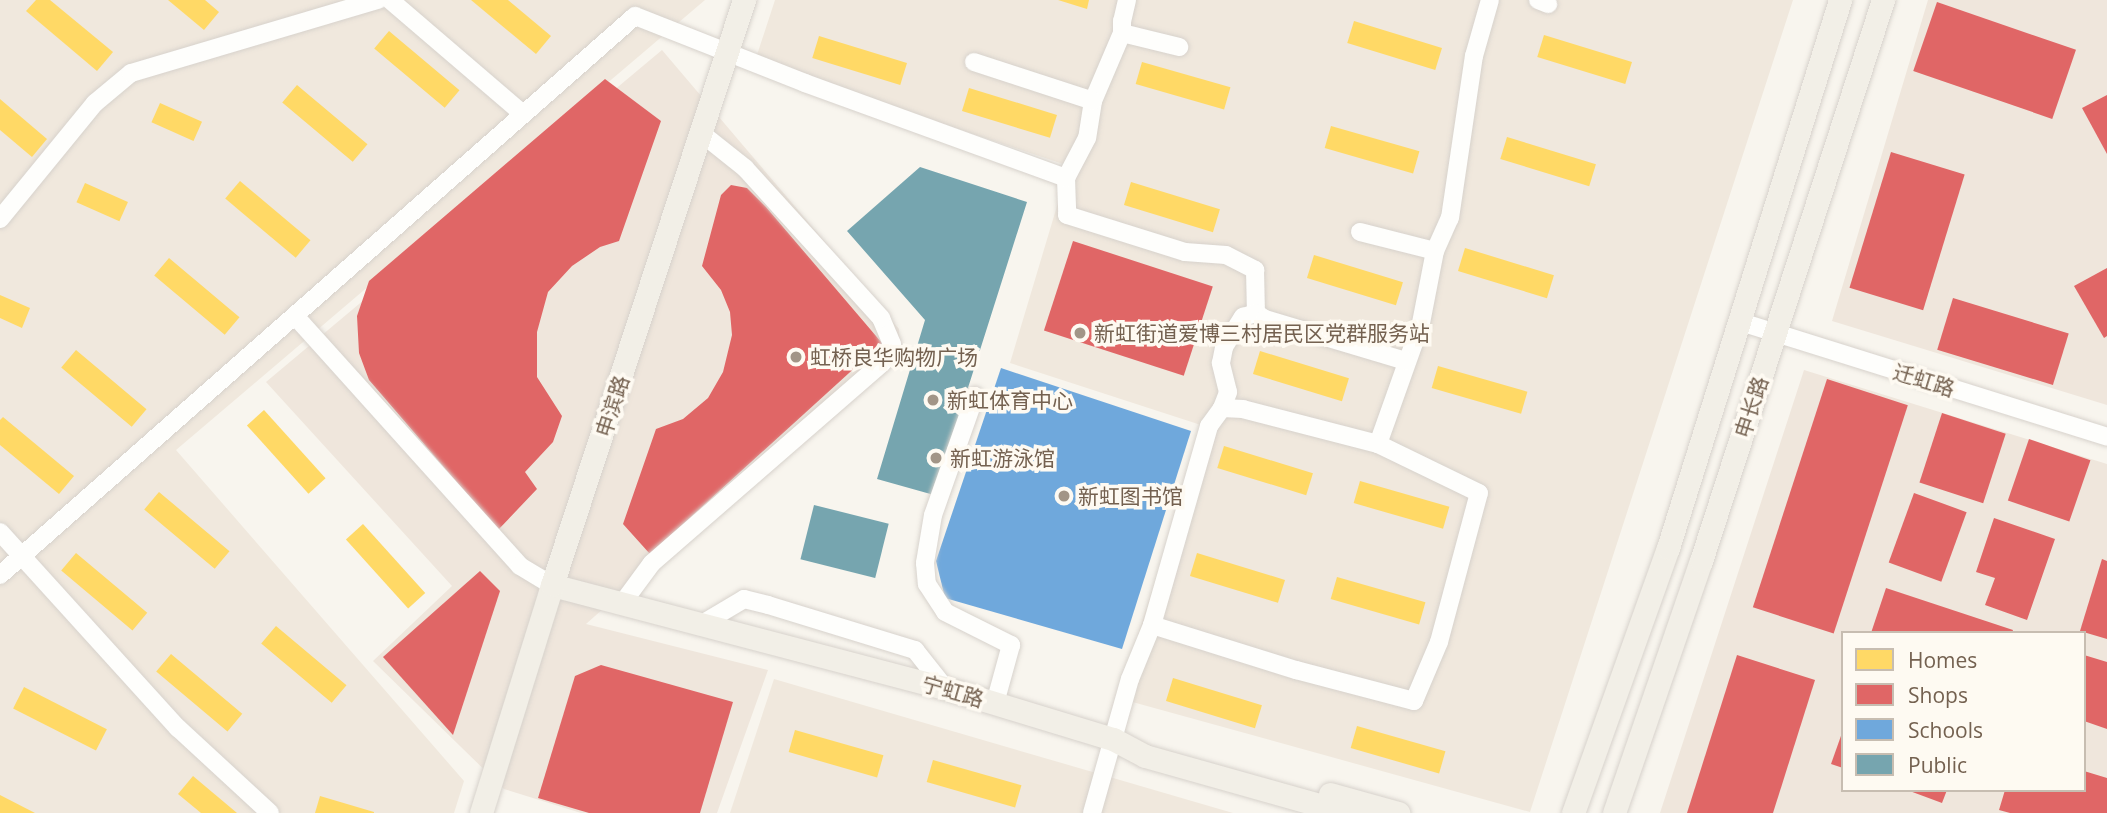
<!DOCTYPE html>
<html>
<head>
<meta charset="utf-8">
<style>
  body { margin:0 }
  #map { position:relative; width:2107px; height:813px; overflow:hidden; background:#f8f5ee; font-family:"Open Sans","Noto Sans SC",sans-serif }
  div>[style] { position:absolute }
  .residential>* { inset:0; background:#f0e8dd }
  .commercial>* { inset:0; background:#efe6dc }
  .homes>* { inset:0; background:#ffd966; transform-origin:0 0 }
  .shops>* { inset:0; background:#e06666; transform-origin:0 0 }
  .schools>* { inset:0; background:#6fa8dc }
  .public>* { inset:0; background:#76a5af; transform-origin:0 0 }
  .roads { filter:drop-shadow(0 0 2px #d7d2cc) drop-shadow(0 0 2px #d7d2cc) }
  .minor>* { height:18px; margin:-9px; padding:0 9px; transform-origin:9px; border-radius:9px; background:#fefefc }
  .major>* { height:23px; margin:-11.5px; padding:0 11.5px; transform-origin:11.5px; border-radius:11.5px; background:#f2efe7 }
  .dots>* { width:19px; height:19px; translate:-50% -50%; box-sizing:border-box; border:4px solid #fefaf2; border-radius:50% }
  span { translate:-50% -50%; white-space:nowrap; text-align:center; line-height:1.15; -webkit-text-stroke:7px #fefaf2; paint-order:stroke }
  .poi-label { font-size:21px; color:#746150 }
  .left { translate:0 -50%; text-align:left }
  .street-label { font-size:21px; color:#746150 }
  .legend { position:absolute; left:1841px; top:631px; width:245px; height:161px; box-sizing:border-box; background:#fefaf2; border:2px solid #c7bdb1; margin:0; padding:9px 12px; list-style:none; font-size:21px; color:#746150 }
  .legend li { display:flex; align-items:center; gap:14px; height:35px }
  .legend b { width:35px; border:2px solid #c7bdb1 }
</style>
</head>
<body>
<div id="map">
  <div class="residential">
    <div style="clip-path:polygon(0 0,705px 0,176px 450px,464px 781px,454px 813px,0 813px)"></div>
    <div style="clip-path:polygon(775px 0,1793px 0,1530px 812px,1118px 698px,1204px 426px,1010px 363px,1069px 166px,755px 61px)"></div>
    <div style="clip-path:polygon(774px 679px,1233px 813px,730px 813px)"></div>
  </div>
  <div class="commercial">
    <div style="clip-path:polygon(1928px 0,2107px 0,2107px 405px,1832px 321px)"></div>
    <div style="clip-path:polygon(662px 50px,899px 329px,900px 346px,586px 624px,768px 670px,717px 813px,581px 813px,504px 789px,373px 661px,452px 586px,266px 382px)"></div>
    <div style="clip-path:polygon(evenodd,1804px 370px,2107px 464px,2107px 813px,1660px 813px,1804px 370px,1843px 633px,2084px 633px,2084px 790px,1843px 790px,1843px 633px)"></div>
  </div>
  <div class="homes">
    <div style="clip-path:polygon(36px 0,50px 0,113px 52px,97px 71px,26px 11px)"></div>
    <div style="clip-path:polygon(168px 0,205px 0,219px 12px,204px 30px)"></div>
    <div style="clip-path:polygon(471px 0,508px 0,551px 36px,536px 54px)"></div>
    <div style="clip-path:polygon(1058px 0,1089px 0,1087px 9px)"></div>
    <div style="left:1354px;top:21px;width:92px;height:23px;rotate:17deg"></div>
    <div style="left:389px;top:31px;width:92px;height:23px;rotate:40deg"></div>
    <div style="left:1544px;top:35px;width:92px;height:23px;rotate:17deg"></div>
    <div style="left:819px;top:36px;width:92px;height:23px;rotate:17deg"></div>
    <div style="left:1142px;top:62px;width:92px;height:23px;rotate:16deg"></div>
    <div style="left:297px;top:85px;width:92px;height:23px;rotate:40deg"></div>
    <div style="left:969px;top:88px;width:92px;height:24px;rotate:17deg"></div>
    <div style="clip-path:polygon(0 99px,47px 139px,32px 157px,0 130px)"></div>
    <div style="left:160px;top:103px;width:46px;height:21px;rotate:24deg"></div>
    <div style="left:1331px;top:126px;width:92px;height:23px;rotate:16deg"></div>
    <div style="left:1507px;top:137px;width:93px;height:23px;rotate:17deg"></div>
    <div style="left:240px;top:181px;width:92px;height:23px;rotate:40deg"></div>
    <div style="left:1131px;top:182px;width:93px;height:24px;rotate:17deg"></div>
    <div style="left:85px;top:183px;width:47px;height:21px;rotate:24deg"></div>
    <div style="left:1465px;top:248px;width:93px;height:24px;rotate:17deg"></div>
    <div style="left:1314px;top:255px;width:93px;height:24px;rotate:17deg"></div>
    <div style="left:169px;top:258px;width:92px;height:23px;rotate:40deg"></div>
    <div style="clip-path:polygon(0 295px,30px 308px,22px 328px,0 318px)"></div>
    <div style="left:76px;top:350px;width:92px;height:23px;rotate:40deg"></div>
    <div style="left:1260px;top:351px;width:93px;height:24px;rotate:17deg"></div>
    <div style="left:1438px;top:366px;width:93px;height:23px;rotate:16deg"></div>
    <div style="left:264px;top:410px;width:92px;height:23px;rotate:48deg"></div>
    <div style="clip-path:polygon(3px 417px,74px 476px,59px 494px,0 445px,0 420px)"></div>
    <div style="left:1224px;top:446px;width:93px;height:23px;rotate:17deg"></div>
    <div style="left:1360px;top:481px;width:93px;height:23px;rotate:16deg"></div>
    <div style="left:159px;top:492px;width:92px;height:23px;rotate:40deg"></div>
    <div style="left:363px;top:524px;width:93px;height:23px;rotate:48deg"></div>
    <div style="left:76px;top:553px;width:93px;height:23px;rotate:40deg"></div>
    <div style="left:1197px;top:553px;width:92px;height:24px;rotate:17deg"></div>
    <div style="left:1337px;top:577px;width:92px;height:23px;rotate:16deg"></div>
    <div style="left:276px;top:626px;width:92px;height:23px;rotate:40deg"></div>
    <div style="left:171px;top:654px;width:93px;height:23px;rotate:40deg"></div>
    <div style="left:1173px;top:678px;width:93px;height:24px;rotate:17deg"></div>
    <div style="left:24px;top:687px;width:93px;height:24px;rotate:27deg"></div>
    <div style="left:1357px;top:726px;width:92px;height:23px;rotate:16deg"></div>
    <div style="left:795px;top:730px;width:92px;height:23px;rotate:16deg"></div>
    <div style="left:933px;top:760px;width:92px;height:23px;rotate:16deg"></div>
    <div style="clip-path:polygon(193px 776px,237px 813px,201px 813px,178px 794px)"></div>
    <div style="clip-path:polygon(0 795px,35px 813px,0 813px)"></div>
    <div style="clip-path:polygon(320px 796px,374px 812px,374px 813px,315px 813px)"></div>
  </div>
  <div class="shops">
    <div style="left:1937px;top:2px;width:147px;height:73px;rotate:19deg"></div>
    <div style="clip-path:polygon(605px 79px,661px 121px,619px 241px,600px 247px,572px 266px,548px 292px,537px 332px,537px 377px,562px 416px,553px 442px,525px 472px,537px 489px,498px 530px,369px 380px,359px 353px,357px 316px,369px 281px)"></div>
    <div style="clip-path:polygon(2107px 95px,2107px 154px,2082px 108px)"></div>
    <div style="left:1891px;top:152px;width:77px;height:142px;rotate:17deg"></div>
    <div style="clip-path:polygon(731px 185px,747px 188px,766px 207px,882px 343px,650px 554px,623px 524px,656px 429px,683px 419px,708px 398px,723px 372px,732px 335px,730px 312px,721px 290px,702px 266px,721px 195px)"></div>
    <div style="left:1073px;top:241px;width:147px;height:94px;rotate:18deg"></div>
    <div style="clip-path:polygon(2107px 268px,2107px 336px,2104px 338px,2074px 286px)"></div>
    <div style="left:1953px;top:298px;width:121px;height:54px;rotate:17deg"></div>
    <div style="left:1827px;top:379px;width:85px;height:240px;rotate:18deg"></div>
    <div style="left:1942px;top:413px;width:67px;height:73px;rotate:18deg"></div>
    <div style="left:2029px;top:439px;width:65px;height:65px;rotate:19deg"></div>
    <div style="left:1914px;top:493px;width:56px;height:74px;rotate:20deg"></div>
    <div style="clip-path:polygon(1994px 518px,2055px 539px,2027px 620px,1985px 605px,1995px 578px,1976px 572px)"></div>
    <div style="clip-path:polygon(2102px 559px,2107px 561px,2107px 639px,2080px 631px)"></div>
    <div style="clip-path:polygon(480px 571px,500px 591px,453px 735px,383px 657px)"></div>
    <div style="clip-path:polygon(1886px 588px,2013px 630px,2012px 633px,1871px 633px)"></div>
    <div style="clip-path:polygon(1737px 655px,1815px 680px,1773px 813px,1687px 813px)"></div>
    <div style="clip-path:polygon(2084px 655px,2107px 662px,2107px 729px,2084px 721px)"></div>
    <div style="clip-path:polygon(601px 665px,733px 702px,700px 813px,589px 813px,538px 798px,575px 676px)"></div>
    <div style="clip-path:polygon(1842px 733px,1843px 733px,1843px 768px,1831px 764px)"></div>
    <div style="clip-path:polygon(2084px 771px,2107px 778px,2107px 813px,2010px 813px,1999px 810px,2005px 790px,2084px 790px)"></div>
    <div style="clip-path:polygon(1907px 790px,1947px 790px,1942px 803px)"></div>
  </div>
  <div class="schools">
    <div style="clip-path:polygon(1001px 368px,1191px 431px,1122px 649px,945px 598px,936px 561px)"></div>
  </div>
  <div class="public">
    <div style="clip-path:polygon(920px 167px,1027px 202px,934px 495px,877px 479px,925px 320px,847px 231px)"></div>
    <div style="left:814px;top:505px;width:77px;height:56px;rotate:14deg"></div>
  </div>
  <div class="roads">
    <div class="minor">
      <div style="left:390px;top:0;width:175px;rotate:40.6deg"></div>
      <div style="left:1127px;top:0;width:22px;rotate:103deg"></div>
      <div style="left:1122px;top:21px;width:12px;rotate:90deg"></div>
      <div style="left:1122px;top:33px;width:74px;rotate:113.1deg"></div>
      <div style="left:1093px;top:101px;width:37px;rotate:99deg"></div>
      <div style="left:1087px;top:138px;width:45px;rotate:117.7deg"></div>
      <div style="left:1066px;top:178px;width:37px;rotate:88deg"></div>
      <div style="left:1067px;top:215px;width:124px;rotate:17.4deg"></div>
      <div style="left:1185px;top:252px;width:41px;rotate:4.2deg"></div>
      <div style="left:1226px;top:255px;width:33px;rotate:27deg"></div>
      <div style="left:1255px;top:270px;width:43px;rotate:88.7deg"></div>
      <div style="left:1538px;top:0;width:11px;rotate:22deg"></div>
      <div style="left:1122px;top:33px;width:59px;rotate:13.8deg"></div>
      <div style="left:974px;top:62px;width:125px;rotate:18.1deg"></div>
      <div style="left:0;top:219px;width:150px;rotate:-50.7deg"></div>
      <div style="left:95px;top:103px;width:47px;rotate:-39.8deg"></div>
      <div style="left:131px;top:73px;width:258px;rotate:-16.5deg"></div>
      <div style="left:1360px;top:232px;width:77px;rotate:14.2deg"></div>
      <div style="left:295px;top:316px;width:336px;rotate:48deg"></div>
      <div style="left:520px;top:566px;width:37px;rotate:31deg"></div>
      <div style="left:1741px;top:322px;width:384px;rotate:17.4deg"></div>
      <div style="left:975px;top:396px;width:126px;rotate:109.4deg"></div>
      <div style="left:933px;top:515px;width:49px;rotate:99.5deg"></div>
      <div style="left:925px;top:563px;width:21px;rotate:85deg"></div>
      <div style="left:927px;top:584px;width:33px;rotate:57deg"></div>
      <div style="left:945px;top:612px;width:74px;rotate:26.6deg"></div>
      <div style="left:1011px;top:645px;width:60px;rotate:105.4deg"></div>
      <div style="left:1378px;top:444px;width:128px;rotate:-70.4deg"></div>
      <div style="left:1421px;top:323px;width:73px;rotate:-79deg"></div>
      <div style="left:1435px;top:251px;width:36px;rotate:-66deg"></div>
      <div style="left:1450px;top:218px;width:164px;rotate:-81.6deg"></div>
      <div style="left:1474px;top:56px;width:58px;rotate:-74.1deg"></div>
      <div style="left:0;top:532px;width:265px;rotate:47.8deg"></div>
      <div style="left:178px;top:728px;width:125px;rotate:42.7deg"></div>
      <div style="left:0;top:575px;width:846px;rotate:-41.36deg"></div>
      <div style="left:635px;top:16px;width:183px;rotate:21.5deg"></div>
      <div style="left:805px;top:83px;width:278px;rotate:20deg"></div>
      <div style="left:621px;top:605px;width:52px;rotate:-53.6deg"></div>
      <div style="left:652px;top:563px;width:305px;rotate:-41deg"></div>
      <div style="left:882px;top:363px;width:21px;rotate:-62deg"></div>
      <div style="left:892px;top:344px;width:28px;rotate:-113deg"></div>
      <div style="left:881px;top:318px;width:202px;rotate:-132.2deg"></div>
      <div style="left:745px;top:168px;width:56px;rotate:-141.5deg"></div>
      <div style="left:702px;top:624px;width:49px;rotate:-30.8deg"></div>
      <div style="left:744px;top:599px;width:25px;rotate:14deg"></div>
      <div style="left:768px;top:605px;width:154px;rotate:17deg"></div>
      <div style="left:915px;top:650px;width:48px;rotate:51.7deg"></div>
      <div style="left:1152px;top:625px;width:151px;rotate:17.4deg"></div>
      <div style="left:1296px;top:670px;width:122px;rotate:14.7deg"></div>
      <div style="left:1414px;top:701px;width:64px;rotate:-67deg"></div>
      <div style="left:1439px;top:642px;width:154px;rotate:-75deg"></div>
      <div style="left:1479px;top:493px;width:112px;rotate:-154.1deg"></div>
      <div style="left:1378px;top:444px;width:139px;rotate:-165.5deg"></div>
      <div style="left:1243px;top:409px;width:21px;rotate:-177deg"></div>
      <div style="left:1092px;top:813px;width:139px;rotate:-74.2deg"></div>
      <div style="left:1130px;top:679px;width:58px;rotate:-67.8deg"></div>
      <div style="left:1152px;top:625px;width:207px;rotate:-74deg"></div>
      <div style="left:1209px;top:426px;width:22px;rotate:-54deg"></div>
      <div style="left:1222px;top:408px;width:17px;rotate:-69deg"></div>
      <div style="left:1228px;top:392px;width:30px;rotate:-104deg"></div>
      <div style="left:1221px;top:363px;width:16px;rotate:-79deg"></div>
      <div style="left:1224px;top:347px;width:36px;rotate:-58deg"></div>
      <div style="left:1243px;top:317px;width:14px;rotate:-17deg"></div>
      <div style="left:1256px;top:313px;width:11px;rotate:34deg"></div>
      <div style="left:1265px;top:319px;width:147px;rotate:16.6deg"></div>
    </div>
    <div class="major">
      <div style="left:552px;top:585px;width:406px;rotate:14.7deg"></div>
      <div style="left:945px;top:688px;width:176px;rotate:16.9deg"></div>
      <div style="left:1113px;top:739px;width:36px;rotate:28deg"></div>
      <div style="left:1145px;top:756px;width:211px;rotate:15.7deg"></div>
      <div style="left:1330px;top:794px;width:71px;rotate:15.6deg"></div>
      <div style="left:481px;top:813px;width:239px;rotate:-72.7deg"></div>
      <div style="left:552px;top:585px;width:616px;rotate:-71.83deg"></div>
      <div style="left:1573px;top:813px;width:282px;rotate:-70.3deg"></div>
      <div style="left:1668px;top:548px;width:574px;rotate:-72.57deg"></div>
      <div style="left:1614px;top:813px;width:267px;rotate:-71deg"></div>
      <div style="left:1701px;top:561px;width:590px;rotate:-72.03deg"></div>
    </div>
  </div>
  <div class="dots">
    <div style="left:1080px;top:333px;background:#a29587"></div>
    <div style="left:796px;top:357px;background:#a29587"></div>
    <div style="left:933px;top:400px;background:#a29587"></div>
    <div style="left:936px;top:458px;background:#a29587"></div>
    <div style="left:1064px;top:496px;background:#a29587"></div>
  </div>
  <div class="poi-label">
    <span class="left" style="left:1094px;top:333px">新虹街道爱博三村居民区党群服务站</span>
    <span class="left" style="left:810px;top:357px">虹桥良华购物广场</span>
    <span class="left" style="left:947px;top:400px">新虹体育中心</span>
    <span class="left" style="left:950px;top:458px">新虹游泳馆</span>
    <span class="left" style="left:1078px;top:496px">新虹图书馆</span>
  </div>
  <div class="street-label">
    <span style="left:1924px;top:380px;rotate:17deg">迁虹路</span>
    <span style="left:612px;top:406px;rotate:-72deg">申滨路</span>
    <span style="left:1751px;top:407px;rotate:-72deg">申长路</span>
    <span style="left:953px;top:691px;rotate:16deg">宁虹路</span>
  </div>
  <ul class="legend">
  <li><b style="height:19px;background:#ffd966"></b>Homes</li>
  <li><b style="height:19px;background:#e06666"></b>Shops</li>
  <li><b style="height:19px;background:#6fa8dc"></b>Schools</li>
  <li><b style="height:19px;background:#76a5af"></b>Public</li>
  </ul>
</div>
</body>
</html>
